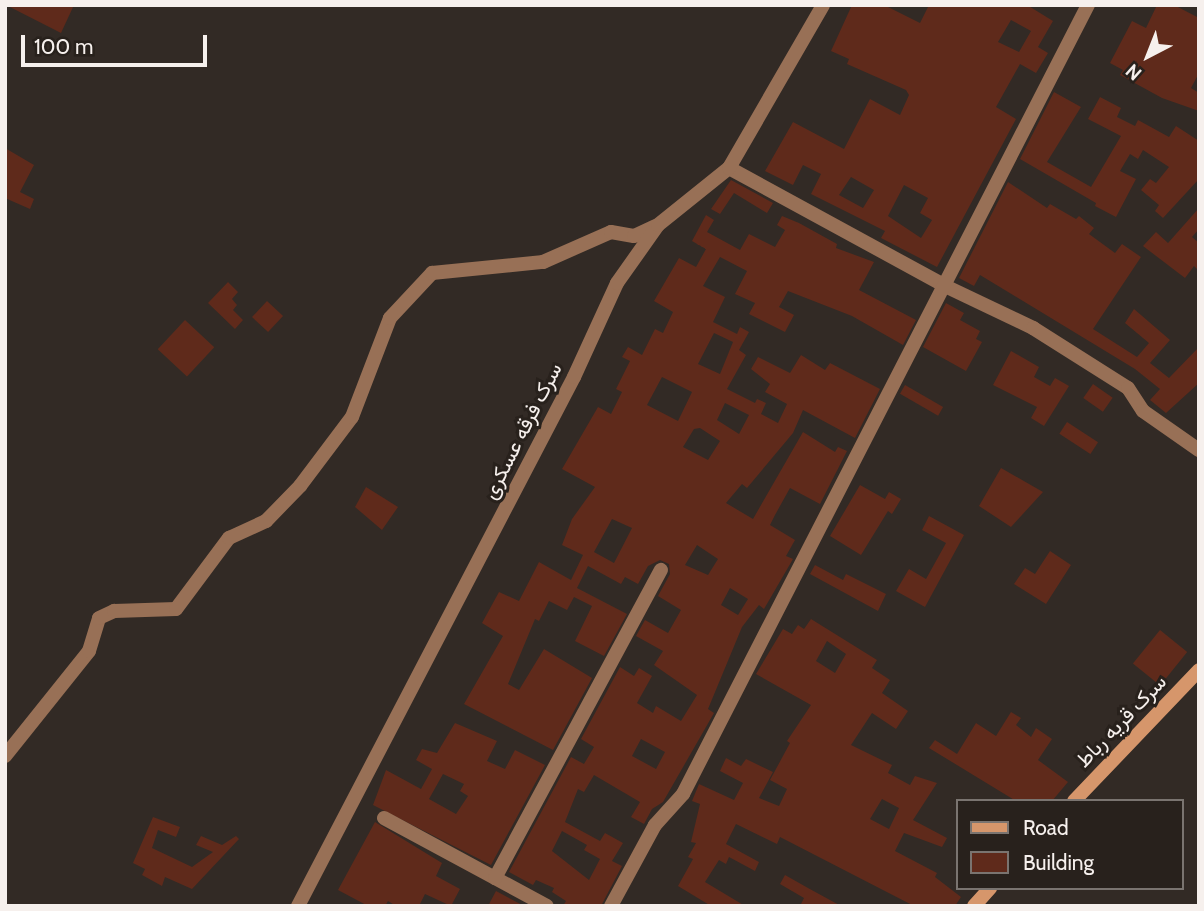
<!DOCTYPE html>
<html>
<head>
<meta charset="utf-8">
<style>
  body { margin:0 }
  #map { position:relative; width:1204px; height:911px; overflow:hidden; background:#322a25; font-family:Cabin,Vazirmatn,sans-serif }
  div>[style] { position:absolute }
  .building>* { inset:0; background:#5f2a1b; transform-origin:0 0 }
  .street>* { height:14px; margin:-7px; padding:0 7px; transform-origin:7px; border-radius:7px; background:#987056 }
  .secondary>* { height:14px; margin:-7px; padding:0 7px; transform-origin:7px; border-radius:7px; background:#d6966b }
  span { translate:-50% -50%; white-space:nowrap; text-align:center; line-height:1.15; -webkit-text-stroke:6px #28211c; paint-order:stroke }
  .street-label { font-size:21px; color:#f6f0ed }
  .frame { position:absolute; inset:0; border:7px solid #f6f0ed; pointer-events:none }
  .legend { position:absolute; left:956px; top:799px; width:228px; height:91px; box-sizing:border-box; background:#28211c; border:2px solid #7a7470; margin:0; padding:9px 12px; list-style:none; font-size:21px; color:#f6f0ed }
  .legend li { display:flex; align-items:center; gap:14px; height:35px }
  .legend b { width:35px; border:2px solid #7a7470 }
  .north { position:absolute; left:1113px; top:21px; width:70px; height:70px; -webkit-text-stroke:5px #28211c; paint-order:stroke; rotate:222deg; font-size:19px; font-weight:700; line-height:28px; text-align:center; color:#f6f0ed }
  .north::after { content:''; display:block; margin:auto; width:24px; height:32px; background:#f6f0ed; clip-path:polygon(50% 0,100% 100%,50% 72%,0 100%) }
  .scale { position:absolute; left:21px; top:35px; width:186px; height:32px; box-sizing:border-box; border:4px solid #f6f0ed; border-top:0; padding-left:9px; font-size:21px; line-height:24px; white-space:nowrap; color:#f6f0ed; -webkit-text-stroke:5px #28211c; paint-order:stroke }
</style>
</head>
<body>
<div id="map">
  <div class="building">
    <div style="clip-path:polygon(6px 5px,74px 5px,61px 33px)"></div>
    <div style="clip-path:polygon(evenodd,852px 5px,884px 5px,920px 23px,929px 5px,1027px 5px,1053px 21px,1038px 47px,1048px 53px,1036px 73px,1020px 64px,996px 107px,1016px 119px,937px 267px,881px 238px,885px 231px,811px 194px,821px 174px,803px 165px,793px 185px,765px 171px,793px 122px,844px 149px,870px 99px,900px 115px,909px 95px,906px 90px,847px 64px,849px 59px,831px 51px,852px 5px,1011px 20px,1031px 31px,1019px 52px,998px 42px,1011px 20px,852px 5px,851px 177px,874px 190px,863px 208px,839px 195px,851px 177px,852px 5px,904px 185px,928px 198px,920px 213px,932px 220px,921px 238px,888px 216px,904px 185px)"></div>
    <div style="clip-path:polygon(1157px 5px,1174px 5px,1199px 18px,1199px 73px,1191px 88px,1199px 93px,1199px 111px,1162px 98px,1120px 75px,1123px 70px,1110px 63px,1132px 21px,1146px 28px)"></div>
    <div style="clip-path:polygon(1054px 92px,1081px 107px,1047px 162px,1091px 187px,1121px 136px,1088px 119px,1100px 97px,1121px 108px,1117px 117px,1135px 126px,1138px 120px,1169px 137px,1176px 126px,1199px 141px,1199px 179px,1163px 218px,1155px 211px,1159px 205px,1141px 190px,1150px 179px,1156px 183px,1169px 167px,1143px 150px,1138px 159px,1130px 154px,1120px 171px,1136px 179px,1116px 217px,1095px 206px,1096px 203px,1020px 159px)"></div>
    <div style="clip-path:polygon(5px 148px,34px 165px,20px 192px,34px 199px,30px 209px,5px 198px)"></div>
    <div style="clip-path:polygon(731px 180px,773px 203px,767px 213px,734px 193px,720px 214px,711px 209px)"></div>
    <div style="clip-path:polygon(1008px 182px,1047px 208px,1050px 204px,1076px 219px,1079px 216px,1094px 228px,1089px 234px,1115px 253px,1122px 244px,1141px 257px,1093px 329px,1137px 357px,1149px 343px,1125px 323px,1134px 309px,1170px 340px,1150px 363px,1169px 378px,1199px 347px,1199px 383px,1166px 413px,1150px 400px,1160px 389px,1135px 369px,980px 275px,974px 286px,959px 278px)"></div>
    <div style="clip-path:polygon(1199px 208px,1199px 229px,1192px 237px,1199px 243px,1199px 271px,1194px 266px,1185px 278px,1143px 246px,1156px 232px,1168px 243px)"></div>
    <div style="clip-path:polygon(evenodd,706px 215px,714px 220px,707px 232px,740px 250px,749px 234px,775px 247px,785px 230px,777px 225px,782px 216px,799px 223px,837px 244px,836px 248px,874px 262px,859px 290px,916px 320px,903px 345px,852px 316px,788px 291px,779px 307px,794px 315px,785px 332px,749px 314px,755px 303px,735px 294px,747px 271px,720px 257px,703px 286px,725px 297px,713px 322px,737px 334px,740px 327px,749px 332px,739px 350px,746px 355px,727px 389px,755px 403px,757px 399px,766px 403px,761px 414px,778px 423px,787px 404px,765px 392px,770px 384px,751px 369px,758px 357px,790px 373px,801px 355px,825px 370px,830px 363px,880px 389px,855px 438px,803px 410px,793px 433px,747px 488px,742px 484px,726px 503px,753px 519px,803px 432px,835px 452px,838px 447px,847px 451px,820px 504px,790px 488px,775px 515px,770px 525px,795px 540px,786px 556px,793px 559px,764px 609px,759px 605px,742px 627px,708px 709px,714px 713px,663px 802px,652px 809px,644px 824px,631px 817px,640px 802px,594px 775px,584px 792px,578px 789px,565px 822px,600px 841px,605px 833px,623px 843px,612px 861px,622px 866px,601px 906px,563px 906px,566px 901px,552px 892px,554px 888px,536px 880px,533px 885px,509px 872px,571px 757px,584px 764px,594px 747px,581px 739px,620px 667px,634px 676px,639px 668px,652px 676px,637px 703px,653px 713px,656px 706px,681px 721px,697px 695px,654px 665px,663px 651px,636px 636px,645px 620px,668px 633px,681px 610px,658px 596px,670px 574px,669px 564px,660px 560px,648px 566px,638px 584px,625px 577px,621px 584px,588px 566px,577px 588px,627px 614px,604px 656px,575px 641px,592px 606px,574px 597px,567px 610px,549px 601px,539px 621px,535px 619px,508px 684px,519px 690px,544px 649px,592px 678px,553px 750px,464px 704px,503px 636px,482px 623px,499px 592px,519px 601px,539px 562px,571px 580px,583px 555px,562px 545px,572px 519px,595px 487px,562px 469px,598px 407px,611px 414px,622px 392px,616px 389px,630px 361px,622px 357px,628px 347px,642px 355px,655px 329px,663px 333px,673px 312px,654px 301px,679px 258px,696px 267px,706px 249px,692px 241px,706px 215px,714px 333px,733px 342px,720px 374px,698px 364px,714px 333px,706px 215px,662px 377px,692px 392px,678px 421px,647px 405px,662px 377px,706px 215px,725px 403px,749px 415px,739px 434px,717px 420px,725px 403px,706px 215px,700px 428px,720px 441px,708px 460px,683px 447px,694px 429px,700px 428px,706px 215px,612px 519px,632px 528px,614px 563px,594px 552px,612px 519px,706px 215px,697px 545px,718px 559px,708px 575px,685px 565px,697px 545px,706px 215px,730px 588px,748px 599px,738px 615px,721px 605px,730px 588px,706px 215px,641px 739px,665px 752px,656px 769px,632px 756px,641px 739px,706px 215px,562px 831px,587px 845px,584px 850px,600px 859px,589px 880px,552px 851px,562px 831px)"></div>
    <div style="clip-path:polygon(228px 282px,238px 292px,232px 299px,237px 305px,233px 310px,243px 320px,235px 329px,208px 303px)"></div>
    <div style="left:267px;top:301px;width:22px;height:22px;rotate:43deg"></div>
    <div style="clip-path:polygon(946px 303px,964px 313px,960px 320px,980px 331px,976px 339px,982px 342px,966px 371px,923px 347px)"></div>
    <div style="left:185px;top:320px;width:40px;height:40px;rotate:43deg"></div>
    <div style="clip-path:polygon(1011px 351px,1039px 367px,1034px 377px,1050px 386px,1055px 378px,1069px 386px,1044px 426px,1031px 418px,1037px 407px,993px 385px)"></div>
    <div style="left:1093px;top:384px;width:24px;height:17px;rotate:35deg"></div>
    <div style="left:905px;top:385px;width:44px;height:10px;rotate:30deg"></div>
    <div style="left:1067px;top:422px;width:37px;height:14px;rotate:33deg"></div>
    <div style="clip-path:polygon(1001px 468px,1043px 492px,1011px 527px,979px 506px)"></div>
    <div style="clip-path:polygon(860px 485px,885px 499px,889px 492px,901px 499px,892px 514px,888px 511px,861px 555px,830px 536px)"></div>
    <div style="clip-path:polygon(366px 487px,398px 507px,382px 530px,355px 507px)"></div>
    <div style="clip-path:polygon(929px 516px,964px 535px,925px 607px,896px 591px,909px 569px,926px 579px,946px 543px,922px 530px)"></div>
    <div style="clip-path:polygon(1050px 551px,1071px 565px,1046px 604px,1014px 584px,1025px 568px,1035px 574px)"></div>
    <div style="clip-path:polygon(815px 565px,843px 580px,846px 574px,886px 594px,878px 611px,810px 574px)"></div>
    <div style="clip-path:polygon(evenodd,811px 619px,877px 660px,872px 668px,890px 680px,882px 693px,908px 711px,896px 729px,872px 713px,851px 745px,892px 765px,888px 773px,910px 785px,915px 776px,937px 783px,913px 820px,947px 838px,942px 847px,904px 833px,895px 851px,937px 873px,935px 877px,961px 897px,955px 906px,914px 906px,780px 837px,777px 844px,736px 824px,726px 844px,759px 862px,755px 871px,729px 857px,726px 864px,719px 860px,705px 882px,745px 906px,711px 906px,678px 886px,693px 859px,688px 857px,696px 843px,691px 842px,700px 804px,692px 801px,699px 784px,734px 800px,743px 783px,720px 771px,726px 758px,741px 766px,746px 759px,773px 772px,759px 798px,779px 806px,787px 789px,770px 780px,790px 743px,787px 741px,811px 705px,756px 674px,783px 629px,792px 634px,798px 625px,804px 629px,811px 619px,827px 641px,846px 654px,835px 673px,816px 661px,827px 641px,811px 619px,882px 799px,899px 808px,889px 829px,870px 819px,882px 799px)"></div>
    <div style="left:1160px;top:630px;width:35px;height:43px;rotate:39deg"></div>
    <div style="clip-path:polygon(1011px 712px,1021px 718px,1016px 725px,1031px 737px,1036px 728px,1052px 739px,1038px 760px,1068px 782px,1052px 801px,1016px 801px,929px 748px,935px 740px,957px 754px,976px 723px,996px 736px)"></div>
    <div style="clip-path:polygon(evenodd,455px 723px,497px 741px,487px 761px,505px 769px,515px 750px,545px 765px,491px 865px,373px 805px,386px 770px,421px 789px,432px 769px,416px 760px,422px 749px,437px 753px,455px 723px,443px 774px,464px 784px,460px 791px,468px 796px,456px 814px,429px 799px,443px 774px)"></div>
    <div style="clip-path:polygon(153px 817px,180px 827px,176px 837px,158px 830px,152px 848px,192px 867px,213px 852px,196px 845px,201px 836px,222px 845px,236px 836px,239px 839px,192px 889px,165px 877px,162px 886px,142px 875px,145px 869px,133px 863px)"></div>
    <div style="clip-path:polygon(375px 822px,442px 863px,436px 876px,460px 889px,451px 906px,425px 894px,419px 906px,396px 906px,388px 901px,385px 906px,368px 906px,338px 890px)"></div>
    <div style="clip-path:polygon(785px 875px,808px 888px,841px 906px,800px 906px,804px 898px,780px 884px)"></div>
    <div style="clip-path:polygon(496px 891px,524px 906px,488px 906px)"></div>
  </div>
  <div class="street">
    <div style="left:729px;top:168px;width:246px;rotate:28.6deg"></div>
    <div style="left:945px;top:286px;width:98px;rotate:25.5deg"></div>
    <div style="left:1033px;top:328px;width:112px;rotate:32.3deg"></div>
    <div style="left:1128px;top:388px;width:27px;rotate:57deg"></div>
    <div style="left:1143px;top:411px;width:68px;rotate:34.9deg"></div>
    <div style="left:5px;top:756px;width:134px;rotate:-51.3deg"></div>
    <div style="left:89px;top:651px;width:34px;rotate:-73deg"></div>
    <div style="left:99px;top:618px;width:17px;rotate:-25deg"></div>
    <div style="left:114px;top:611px;width:62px;rotate:-1.8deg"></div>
    <div style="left:176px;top:609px;width:89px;rotate:-53.3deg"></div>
    <div style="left:229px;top:538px;width:41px;rotate:-24.7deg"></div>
    <div style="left:266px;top:521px;width:49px;rotate:-45.8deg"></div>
    <div style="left:300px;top:486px;width:86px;rotate:-53deg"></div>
    <div style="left:352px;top:417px;width:106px;rotate:-69deg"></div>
    <div style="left:390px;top:318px;width:62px;rotate:-47deg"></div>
    <div style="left:432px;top:273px;width:112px;rotate:-5.7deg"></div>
    <div style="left:543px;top:262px;width:74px;rotate:-23.8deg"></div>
    <div style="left:611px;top:232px;width:23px;rotate:10deg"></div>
    <div style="left:634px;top:236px;width:23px;rotate:-25deg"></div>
    <div style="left:384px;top:818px;width:185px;rotate:28.4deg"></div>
    <div style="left:495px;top:878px;width:350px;rotate:-61.7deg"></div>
    <div style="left:298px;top:906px;width:597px;rotate:-62.45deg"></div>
    <div style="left:574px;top:377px;width:103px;rotate:-65.4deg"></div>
    <div style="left:617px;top:283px;width:71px;rotate:-54.7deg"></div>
    <div style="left:658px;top:225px;width:91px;rotate:-38.8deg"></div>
    <div style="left:729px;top:168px;width:188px;rotate:-60deg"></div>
    <div style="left:611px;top:906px;width:92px;rotate:-61.5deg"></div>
    <div style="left:655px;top:825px;width:42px;rotate:-47.9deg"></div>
    <div style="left:683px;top:794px;width:887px;rotate:-62.83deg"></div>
  </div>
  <div class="secondary">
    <div style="left:1074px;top:801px;width:181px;rotate:-46.3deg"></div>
    <div style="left:974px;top:906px;width:24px;rotate:-48deg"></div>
  </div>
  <div class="street-label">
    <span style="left:522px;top:431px;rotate:-63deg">سرک فرقه عسکری</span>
    <span style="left:1121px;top:721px;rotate:-46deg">سرک قریه رباط</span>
  </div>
  <div class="frame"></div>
  <ul class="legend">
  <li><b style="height:9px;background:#d6966b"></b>Road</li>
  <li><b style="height:19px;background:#5f2a1b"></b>Building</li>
  </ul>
  <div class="north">N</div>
  <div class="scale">100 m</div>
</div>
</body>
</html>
